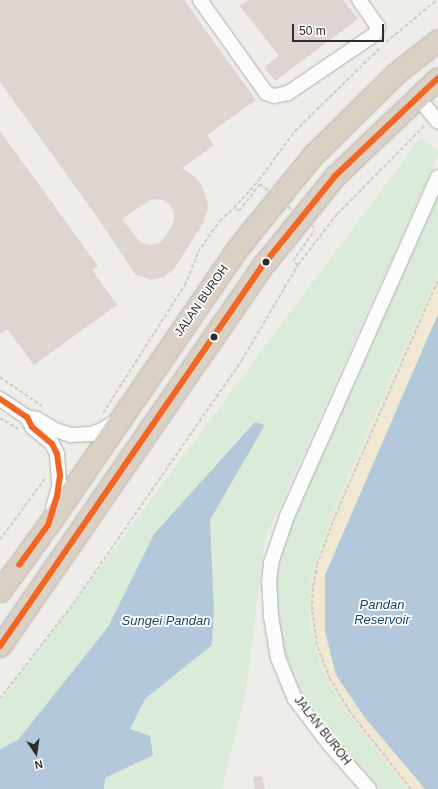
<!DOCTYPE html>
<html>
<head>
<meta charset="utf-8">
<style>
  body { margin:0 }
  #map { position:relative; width:438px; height:789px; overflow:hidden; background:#efedea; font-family:Helvetica,sans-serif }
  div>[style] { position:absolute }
  .green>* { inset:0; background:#dbebda }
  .sand>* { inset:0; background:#efe9d3 }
  .water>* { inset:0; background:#b4c8dc }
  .building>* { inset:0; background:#ded5d0 }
  .path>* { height:2px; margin-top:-1px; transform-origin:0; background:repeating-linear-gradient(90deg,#cecdcc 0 4px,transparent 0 6px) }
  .roads { filter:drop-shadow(0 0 1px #b1afad) drop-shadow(0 0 1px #b1afad) }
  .minor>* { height:14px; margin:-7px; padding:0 7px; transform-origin:7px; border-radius:7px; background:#fdfcfc }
  .highway>* { height:21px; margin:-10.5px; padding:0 10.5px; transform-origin:10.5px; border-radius:10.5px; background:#dbd0c4 }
  .path-bridge>* { height:2px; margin-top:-1px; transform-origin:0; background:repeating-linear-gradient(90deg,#cecdcc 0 4px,transparent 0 6px) }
  .bus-1>* { height:6px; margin:-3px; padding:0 3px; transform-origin:3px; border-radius:3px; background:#f26522 }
  .dots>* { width:11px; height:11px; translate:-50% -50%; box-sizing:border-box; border:2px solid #fff; border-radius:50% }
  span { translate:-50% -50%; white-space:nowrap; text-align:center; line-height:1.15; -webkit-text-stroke:3.5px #fff; paint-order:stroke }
  .street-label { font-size:12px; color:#2f2d2b }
  .water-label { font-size:13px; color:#18456c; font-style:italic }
  .north { position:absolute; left:16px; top:733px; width:40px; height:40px; -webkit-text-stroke:3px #fff; paint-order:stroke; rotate:167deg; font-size:11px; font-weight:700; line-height:16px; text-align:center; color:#2f2d2b }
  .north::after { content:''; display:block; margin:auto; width:14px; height:18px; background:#2f2d2b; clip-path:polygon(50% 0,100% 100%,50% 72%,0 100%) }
  .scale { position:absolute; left:292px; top:24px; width:92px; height:18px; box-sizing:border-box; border:2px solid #2f2d2b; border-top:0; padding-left:5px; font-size:12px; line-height:14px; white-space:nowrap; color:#2f2d2b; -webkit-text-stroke:3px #fff; paint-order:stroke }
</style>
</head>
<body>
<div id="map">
  <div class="green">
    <div style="clip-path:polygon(421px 137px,438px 151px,438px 156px,265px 539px,245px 697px,222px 789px,104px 789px,105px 778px,153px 755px,129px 729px,145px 699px,212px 645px,214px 609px,210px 520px,265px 426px,154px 534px,108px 627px,18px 740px,0 749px,0 702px)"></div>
    <div style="clip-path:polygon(438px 177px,438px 273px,350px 472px,330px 520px,315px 564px,310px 585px,309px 610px,311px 628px,320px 663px,327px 681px,348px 714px,407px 789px,369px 789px,329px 744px,278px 658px,269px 583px,287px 516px)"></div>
  </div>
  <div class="sand">
    <div style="clip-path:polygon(438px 273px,438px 314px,325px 576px,325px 631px,365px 718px,425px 789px,407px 789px,348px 714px,327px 681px,315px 645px,309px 610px,310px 585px,315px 564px,330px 520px)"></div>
  </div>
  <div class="water">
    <div style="clip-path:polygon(438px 314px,438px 789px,425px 789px,365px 718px,336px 675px,325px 631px,325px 575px)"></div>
    <div style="clip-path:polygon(255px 422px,265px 425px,210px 520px,214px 609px,212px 645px,145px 699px,130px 729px,150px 736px,153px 755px,105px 778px,104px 789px,0 789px,0 749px,18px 740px,108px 627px,154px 534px)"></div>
  </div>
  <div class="building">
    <div style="clip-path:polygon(evenodd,0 0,184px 0,256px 100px,207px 135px,214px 145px,182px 168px,195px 177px,201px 184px,207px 200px,208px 209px,202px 225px,174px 269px,164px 277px,151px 280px,135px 274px,95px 214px,0 82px,0 0,154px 199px,162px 200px,169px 204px,173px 210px,174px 218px,172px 226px,163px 239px,159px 243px,149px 245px,140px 242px,122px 219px,147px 202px,154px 199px)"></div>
    <div style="clip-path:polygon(248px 0,343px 0,358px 19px,275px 81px,264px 67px,279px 56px,240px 6px)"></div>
    <div style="clip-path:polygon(0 131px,98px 266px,92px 270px,117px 305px,34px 365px,7px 329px,0 334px)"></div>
    <div style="clip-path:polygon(262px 776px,265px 789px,255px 789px,253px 777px)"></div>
  </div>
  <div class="path">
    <div style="left:386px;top:42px;width:66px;rotate:-39.5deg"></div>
    <div style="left:260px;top:184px;width:34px;rotate:128deg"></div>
    <div style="left:239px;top:211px;width:6px;rotate:-149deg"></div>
    <div style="left:234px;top:208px;width:38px;rotate:-48deg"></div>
    <div style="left:259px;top:180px;width:61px;rotate:-53.7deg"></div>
    <div style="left:295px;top:131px;width:120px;rotate:-44.3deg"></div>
    <div style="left:298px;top:265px;width:6px;rotate:-141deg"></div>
    <div style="left:293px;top:261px;width:37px;rotate:-55deg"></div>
    <div style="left:0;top:377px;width:51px;rotate:34.6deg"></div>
    <div style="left:103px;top:413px;width:152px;rotate:-57.4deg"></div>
    <div style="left:185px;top:285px;width:35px;rotate:-68deg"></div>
    <div style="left:198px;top:252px;width:38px;rotate:-55deg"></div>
    <div style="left:220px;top:221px;width:19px;rotate:-43deg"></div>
    <div style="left:0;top:418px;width:21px;rotate:31deg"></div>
    <div style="left:0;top:540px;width:78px;rotate:-53.9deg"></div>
    <div style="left:0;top:699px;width:120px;rotate:-52.5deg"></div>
    <div style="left:73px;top:604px;width:297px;rotate:-55.3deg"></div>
    <div style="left:242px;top:360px;width:110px;rotate:-59.5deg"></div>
    <div style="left:298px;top:265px;width:64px;rotate:-52.6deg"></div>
    <div style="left:337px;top:214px;width:124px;rotate:-45.3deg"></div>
    <div style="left:411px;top:789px;width:98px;rotate:-128.4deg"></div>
    <div style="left:350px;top:712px;width:39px;rotate:-121deg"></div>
    <div style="left:330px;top:679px;width:36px;rotate:-111deg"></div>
    <div style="left:317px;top:645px;width:35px;rotate:-98deg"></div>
    <div style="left:312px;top:610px;width:24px;rotate:-88deg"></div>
    <div style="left:313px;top:586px;width:21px;rotate:-79deg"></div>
    <div style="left:317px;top:565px;width:47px;rotate:-70deg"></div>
    <div style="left:333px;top:521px;width:263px;rotate:-66.5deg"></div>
  </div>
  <div class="roads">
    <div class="minor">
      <div style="left:200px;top:0;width:114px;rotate:54.6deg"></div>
      <div style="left:266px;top:93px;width:9px;rotate:21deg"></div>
      <div style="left:274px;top:96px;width:14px;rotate:-12deg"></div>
      <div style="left:288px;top:93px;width:105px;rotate:-34.1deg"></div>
      <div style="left:375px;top:34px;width:8px;rotate:-67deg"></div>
      <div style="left:378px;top:27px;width:33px;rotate:-125deg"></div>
      <div style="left:417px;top:96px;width:33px;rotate:51deg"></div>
      <div style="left:0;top:399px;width:32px;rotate:34deg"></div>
      <div style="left:27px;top:417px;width:10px;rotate:11deg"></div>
      <div style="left:37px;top:419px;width:21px;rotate:31deg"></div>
      <div style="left:55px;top:430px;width:17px;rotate:17deg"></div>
      <div style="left:71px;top:435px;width:20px;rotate:-3deg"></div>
      <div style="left:91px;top:434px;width:12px;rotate:-20deg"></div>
      <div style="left:102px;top:430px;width:15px;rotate:-32deg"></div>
      <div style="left:27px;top:417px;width:11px;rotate:63deg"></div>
      <div style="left:32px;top:427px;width:26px;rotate:40deg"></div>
      <div style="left:52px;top:444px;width:11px;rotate:63deg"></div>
      <div style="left:57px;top:454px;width:32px;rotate:86deg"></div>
      <div style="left:59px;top:486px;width:24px;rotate:105deg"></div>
      <div style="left:369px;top:789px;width:60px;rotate:-131.6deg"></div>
      <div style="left:329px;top:744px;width:56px;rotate:-127.1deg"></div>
      <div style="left:295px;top:699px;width:44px;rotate:-112.5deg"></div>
      <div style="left:278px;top:658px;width:43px;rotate:-99.5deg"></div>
      <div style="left:271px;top:616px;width:33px;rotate:-93deg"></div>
      <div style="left:269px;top:583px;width:20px;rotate:-84deg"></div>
      <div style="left:271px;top:563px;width:50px;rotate:-71.2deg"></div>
      <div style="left:287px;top:516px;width:371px;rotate:-66deg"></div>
    </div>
    <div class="highway">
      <div style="left:0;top:591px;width:82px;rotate:-54deg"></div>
      <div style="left:48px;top:525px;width:336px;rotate:-55.6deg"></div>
      <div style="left:238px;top:248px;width:24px;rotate:-52deg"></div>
      <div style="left:253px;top:229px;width:95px;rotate:-51deg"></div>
      <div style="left:313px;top:155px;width:115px;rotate:-44.6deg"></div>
      <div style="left:395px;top:74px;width:55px;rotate:-38.3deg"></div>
      <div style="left:0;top:646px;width:464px;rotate:-55.4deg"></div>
      <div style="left:264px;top:264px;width:113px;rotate:-51.1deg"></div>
      <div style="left:335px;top:176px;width:142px;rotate:-43.6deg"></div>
    </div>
  </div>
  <div class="path-bridge">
    <div style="left:260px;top:184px;width:70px;rotate:38.7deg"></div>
  </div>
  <div class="bus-1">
    <div style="left:0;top:399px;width:32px;rotate:34deg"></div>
    <div style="left:27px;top:417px;width:11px;rotate:63deg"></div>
    <div style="left:32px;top:427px;width:26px;rotate:40deg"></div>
    <div style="left:52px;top:444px;width:11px;rotate:63deg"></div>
    <div style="left:57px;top:454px;width:21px;rotate:82deg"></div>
    <div style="left:60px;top:475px;width:21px;rotate:98deg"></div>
    <div style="left:57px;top:496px;width:30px;rotate:107deg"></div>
    <div style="left:48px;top:525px;width:49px;rotate:125.9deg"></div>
    <div style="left:0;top:646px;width:464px;rotate:-55.4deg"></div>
    <div style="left:264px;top:264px;width:113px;rotate:-51.1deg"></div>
    <div style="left:335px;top:176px;width:142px;rotate:-43.6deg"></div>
  </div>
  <div class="dots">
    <div style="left:266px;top:262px;background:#2f2d2b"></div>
    <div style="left:214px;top:337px;background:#2f2d2b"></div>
  </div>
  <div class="street-label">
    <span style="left:202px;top:301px;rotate:-55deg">JALAN BUROH</span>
    <span style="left:322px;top:731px;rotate:52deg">JALAN BUROH</span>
  </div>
  <div class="water-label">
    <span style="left:382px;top:613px">Pandan<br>Reservoir</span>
    <span style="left:166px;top:621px">Sungei Pandan</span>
  </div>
  <div class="north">N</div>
  <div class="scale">50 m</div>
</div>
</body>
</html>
